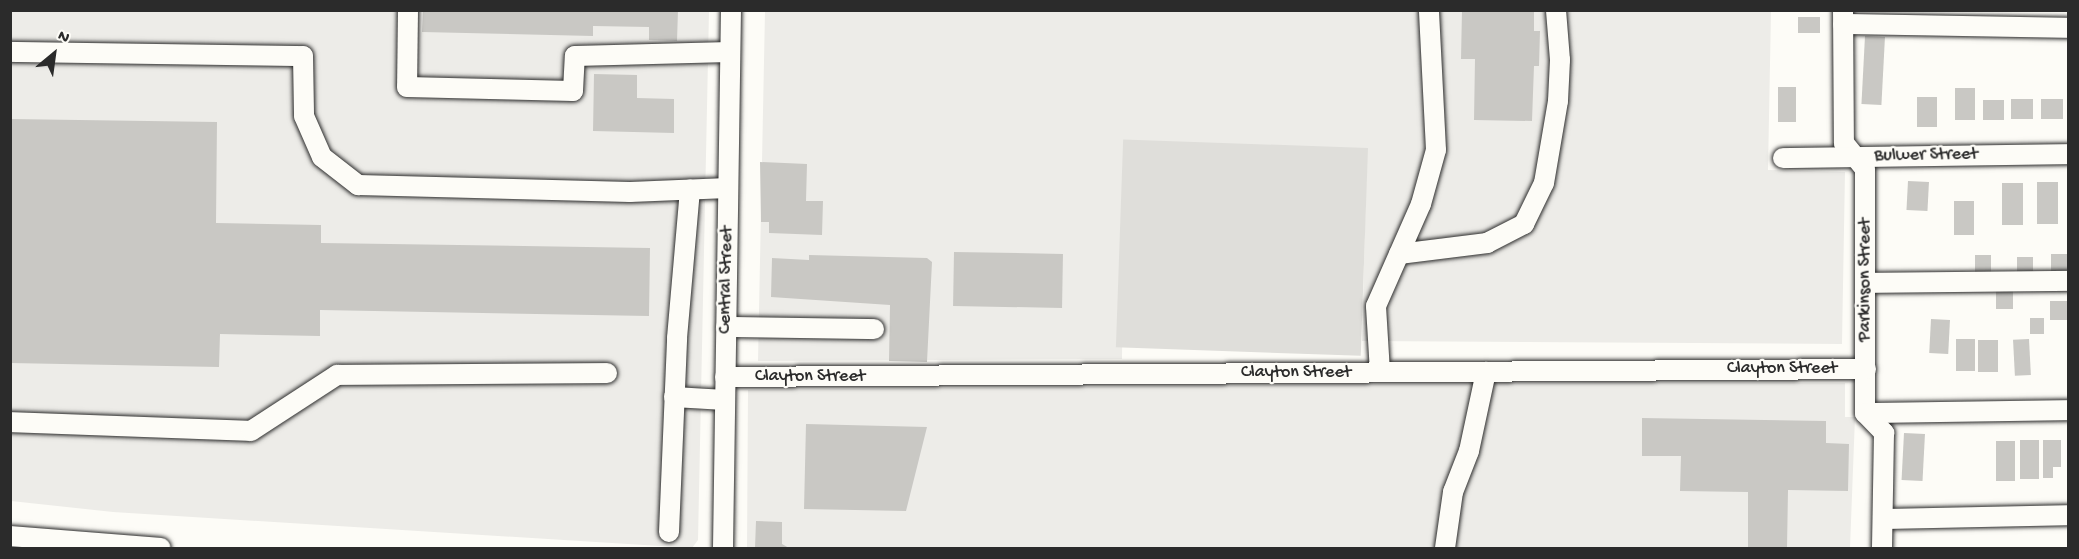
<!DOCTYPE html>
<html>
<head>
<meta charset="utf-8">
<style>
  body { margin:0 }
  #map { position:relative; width:2079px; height:559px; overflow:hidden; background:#fdfcf7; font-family:"Gochi Hand",sans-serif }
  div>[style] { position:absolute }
  .built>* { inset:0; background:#edece8 }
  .green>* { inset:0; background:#dfdeda; transform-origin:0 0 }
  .building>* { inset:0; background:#c9c8c4; transform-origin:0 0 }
  .roads { filter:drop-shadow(0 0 2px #2b2b2b) drop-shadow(0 0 2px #2b2b2b) }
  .minor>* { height:20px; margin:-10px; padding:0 10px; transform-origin:10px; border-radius:10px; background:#fdfcf7 }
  span { translate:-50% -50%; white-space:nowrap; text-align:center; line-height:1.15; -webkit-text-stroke:4.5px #fdfcf7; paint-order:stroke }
  .street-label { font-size:18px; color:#2b2b2b }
  .frame { position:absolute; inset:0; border:12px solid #2b2b2b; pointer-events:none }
  .north { position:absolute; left:24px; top:24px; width:60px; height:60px; -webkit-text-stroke:4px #fdfcf7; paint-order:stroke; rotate:29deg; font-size:16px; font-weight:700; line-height:24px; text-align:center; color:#2b2b2b }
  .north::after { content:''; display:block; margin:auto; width:21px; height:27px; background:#2b2b2b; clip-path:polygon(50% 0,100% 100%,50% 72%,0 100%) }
</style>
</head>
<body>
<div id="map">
  <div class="built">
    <div style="clip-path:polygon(1377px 10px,1771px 11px,1768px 170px,1845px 172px,1842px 344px,1362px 341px,1367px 148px,1124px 161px,1122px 359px,758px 361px,765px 11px)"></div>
    <div style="clip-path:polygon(11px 11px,709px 11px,698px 540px,692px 548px,113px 512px,11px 501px)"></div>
    <div style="clip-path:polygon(1599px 382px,1845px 383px,1845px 417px,1855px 417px,1850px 548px,747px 548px,748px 390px)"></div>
  </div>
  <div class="green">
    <div style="left:1368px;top:148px;width:208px;height:245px;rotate:92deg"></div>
  </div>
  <div class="building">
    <div style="clip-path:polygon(423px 10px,678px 10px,677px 41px,649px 40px,649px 27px,593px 26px,593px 36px,422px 32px)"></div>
    <div style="clip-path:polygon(1462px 10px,1534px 10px,1534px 31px,1540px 31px,1539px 66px,1534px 66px,1532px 121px,1474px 120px,1475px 59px,1461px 59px)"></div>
    <div style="left:1798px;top:17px;width:22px;height:16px"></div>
    <div style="left:1865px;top:36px;width:20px;height:68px;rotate:3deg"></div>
    <div style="clip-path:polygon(594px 74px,637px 75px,637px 98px,674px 99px,674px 133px,593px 131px)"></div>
    <div style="left:1778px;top:87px;width:18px;height:35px"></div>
    <div style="left:1955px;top:88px;width:20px;height:32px"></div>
    <div style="left:1917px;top:97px;width:20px;height:30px"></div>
    <div style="left:2011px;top:99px;width:22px;height:20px"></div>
    <div style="left:2041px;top:99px;width:22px;height:20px"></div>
    <div style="left:1983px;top:100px;width:21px;height:20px"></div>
    <div style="clip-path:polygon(10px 119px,217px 122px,216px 223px,321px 225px,321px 243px,650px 248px,649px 316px,320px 310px,320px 336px,220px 334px,219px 367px,10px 363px)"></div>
    <div style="clip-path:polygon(760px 162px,807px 164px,806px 201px,823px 201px,822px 235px,769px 233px,769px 222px,761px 222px)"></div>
    <div style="left:1908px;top:181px;width:21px;height:29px;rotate:3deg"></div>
    <div style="left:2037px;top:182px;width:21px;height:42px"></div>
    <div style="left:2002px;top:183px;width:21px;height:42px"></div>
    <div style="left:1954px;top:201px;width:20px;height:34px"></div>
    <div style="left:954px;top:252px;width:109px;height:54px;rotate:1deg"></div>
    <div style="left:2051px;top:254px;width:17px;height:19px"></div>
    <div style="clip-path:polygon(809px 255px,927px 258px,932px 262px,927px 362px,889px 361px,890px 305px,771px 297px,772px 258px,809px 260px)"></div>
    <div style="left:1975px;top:255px;width:16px;height:19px"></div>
    <div style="left:2017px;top:257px;width:16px;height:18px"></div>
    <div style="left:1996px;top:290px;width:17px;height:19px"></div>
    <div style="left:2050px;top:301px;width:17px;height:19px"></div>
    <div style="left:2030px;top:318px;width:14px;height:16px"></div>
    <div style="left:1931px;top:319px;width:19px;height:34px;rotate:3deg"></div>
    <div style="left:1956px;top:339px;width:19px;height:32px"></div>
    <div style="left:2029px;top:339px;width:36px;height:16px;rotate:87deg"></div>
    <div style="left:1978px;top:340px;width:20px;height:32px"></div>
    <div style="clip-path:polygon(1642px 418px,1826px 421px,1826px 443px,1849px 444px,1848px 491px,1788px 490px,1787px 548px,1748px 548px,1748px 492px,1680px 491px,1681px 456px,1642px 456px)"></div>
    <div style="clip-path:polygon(806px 424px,927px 427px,906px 511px,804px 509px)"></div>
    <div style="left:1904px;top:433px;width:21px;height:47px;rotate:3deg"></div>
    <div style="left:2020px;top:440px;width:19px;height:39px"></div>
    <div style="clip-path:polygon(2043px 440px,2061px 440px,2061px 467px,2053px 467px,2053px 478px,2043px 478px)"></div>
    <div style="left:1996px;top:441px;width:19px;height:40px"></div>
    <div style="clip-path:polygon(756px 521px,782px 522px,782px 544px,789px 548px,755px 548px)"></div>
  </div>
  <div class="roads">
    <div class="minor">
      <div style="left:408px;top:10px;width:77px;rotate:90.7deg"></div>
      <div style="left:407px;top:87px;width:166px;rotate:1.4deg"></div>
      <div style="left:573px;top:91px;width:35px;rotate:-87deg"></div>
      <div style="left:575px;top:56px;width:155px;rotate:-1.5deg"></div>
      <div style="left:1843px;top:10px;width:133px;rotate:89.6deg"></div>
      <div style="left:1844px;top:143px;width:33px;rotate:51deg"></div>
      <div style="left:1865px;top:169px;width:244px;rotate:90deg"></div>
      <div style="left:1865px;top:413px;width:28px;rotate:46deg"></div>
      <div style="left:1884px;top:433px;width:115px;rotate:91deg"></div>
      <div style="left:1843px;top:24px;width:225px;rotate:1deg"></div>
      <div style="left:10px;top:52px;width:293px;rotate:0.8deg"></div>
      <div style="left:303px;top:56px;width:60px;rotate:89deg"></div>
      <div style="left:304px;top:116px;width:45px;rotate:66.3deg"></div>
      <div style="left:322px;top:157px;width:46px;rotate:37.9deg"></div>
      <div style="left:358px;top:185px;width:272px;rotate:1.5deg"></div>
      <div style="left:630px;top:192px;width:98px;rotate:-2.3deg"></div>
      <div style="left:1783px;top:158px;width:285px;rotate:-0.8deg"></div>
      <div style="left:1399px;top:254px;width:89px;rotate:-7.1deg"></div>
      <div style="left:1487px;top:243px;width:42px;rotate:-27.2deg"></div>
      <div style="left:1524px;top:224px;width:46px;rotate:-64deg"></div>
      <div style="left:1544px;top:183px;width:83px;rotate:-80.3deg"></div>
      <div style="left:1558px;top:101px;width:41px;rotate:-87.2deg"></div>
      <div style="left:1560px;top:60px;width:50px;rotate:-94.6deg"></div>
      <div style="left:1866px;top:283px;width:202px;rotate:-0.6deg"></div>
      <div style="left:726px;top:327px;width:148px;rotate:0.8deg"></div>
      <div style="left:1380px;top:372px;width:66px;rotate:-93.5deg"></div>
      <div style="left:1376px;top:306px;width:111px;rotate:-66.2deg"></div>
      <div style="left:1421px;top:204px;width:56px;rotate:-74.5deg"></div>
      <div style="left:1436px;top:150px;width:140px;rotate:-92.9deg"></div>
      <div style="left:725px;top:377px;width:1141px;rotate:-0.4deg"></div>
      <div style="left:674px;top:397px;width:51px;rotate:3.4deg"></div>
      <div style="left:1865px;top:413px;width:203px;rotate:-0.8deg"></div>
      <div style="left:10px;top:422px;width:241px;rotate:2.1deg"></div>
      <div style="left:251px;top:431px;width:103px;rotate:-33.1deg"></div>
      <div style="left:337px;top:375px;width:270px;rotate:-0.4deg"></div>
      <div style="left:1883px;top:519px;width:185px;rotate:-1.2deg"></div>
      <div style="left:669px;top:532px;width:194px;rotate:-87.6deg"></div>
      <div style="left:677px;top:338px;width:149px;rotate:-85deg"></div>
      <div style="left:10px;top:536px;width:151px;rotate:4.5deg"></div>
      <div style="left:723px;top:548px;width:538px;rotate:-89.15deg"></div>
      <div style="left:1445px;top:548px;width:57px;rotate:-81.9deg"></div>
      <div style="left:1453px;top:492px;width:44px;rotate:-68.7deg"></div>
      <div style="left:1469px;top:451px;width:81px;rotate:-77.9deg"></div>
    </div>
  </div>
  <div class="street-label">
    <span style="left:1926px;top:156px;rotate:-1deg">Bulwer Street</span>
    <span style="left:727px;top:280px;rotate:-89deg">Central Street</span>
    <span style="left:1866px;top:280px;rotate:-90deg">Parkinson Street</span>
    <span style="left:1782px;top:369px">Clayton Street</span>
    <span style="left:1296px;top:373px">Clayton Street</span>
    <span style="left:810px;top:377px">Clayton Street</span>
  </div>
  <div class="frame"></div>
  <div class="north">N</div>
</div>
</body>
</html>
